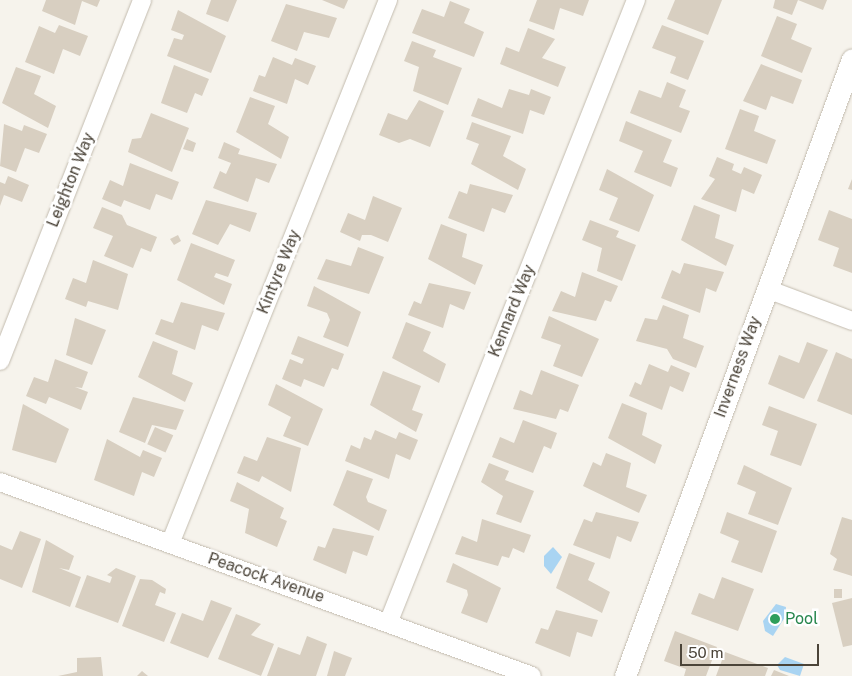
<!DOCTYPE html>
<html>
<head>
<meta charset="utf-8">
<style>
  body { margin:0 }
  #map { position:relative; width:852px; height:676px; overflow:hidden; background:#f6f3ec; font-family:"Public Sans",sans-serif }
  div>[style] { position:absolute }
  .water>* { inset:0; background:#a9d4f2 }
  .building>* { inset:0; background:#d8cfc1; transform-origin:0 0 }
  .roads { filter:drop-shadow(0 0 1px #c2bbae) drop-shadow(0 0 1px #c2bbae) }
  .minor>* { height:18px; margin:-9px; padding:0 9px; transform-origin:9px; border-radius:9px; background:#fff }
  .tertiary>* { height:21px; margin:-10.5px; padding:0 10.5px; transform-origin:10.5px; border-radius:10.5px; background:#fff }
  .dots>* { width:14px; height:14px; translate:-50% -50%; box-sizing:border-box; border:2px solid #fff; border-radius:50% }
  span { translate:-50% -50%; white-space:nowrap; text-align:center; line-height:1.15; -webkit-text-stroke:5px #fff; paint-order:stroke }
  .street-label { font-size:16px; color:#4b4439 }
  .leisure-label { font-size:16px; color:#27864d }
  .left { translate:0 -50%; text-align:left }
  .scale { position:absolute; left:680px; top:644px; width:139px; height:22px; box-sizing:border-box; border:2px solid #4b4439; border-top:0; padding-left:6px; font-size:15px; line-height:18px; white-space:nowrap; color:#4b4439; -webkit-text-stroke:4px #fff; paint-order:stroke }
</style>
</head>
<body>
<div id="map">
  <div class="water">
    <div style="clip-path:polygon(553px 547px,562px 557px,551px 574px,544px 566px,544px 556px)"></div>
    <div style="clip-path:polygon(776px 604px,786px 607px,785px 617px,773px 636px,765px 631px,763px 621px)"></div>
    <div style="clip-path:polygon(785px 657px,804px 664px,800px 676px,780px 670px,777px 665px)"></div>
  </div>
  <div class="building">
    <div style="clip-path:polygon(46px 0,100px 0,97px 7px,82px 1px,75px 25px,42px 11px)"></div>
    <div style="clip-path:polygon(211px 0,237px 0,228px 22px,206px 14px)"></div>
    <div style="clip-path:polygon(322px 0,348px 0,344px 9px)"></div>
    <div style="clip-path:polygon(537px 0,589px 0,583px 16px,560px 8px,554px 30px,529px 21px)"></div>
    <div style="clip-path:polygon(675px 0,722px 0,708px 35px,667px 19px)"></div>
    <div style="clip-path:polygon(775px 0,827px 0,823px 10px,798px 0,792px 15px,773px 8px)"></div>
    <div style="clip-path:polygon(450px 1px,470px 9px,464px 23px,484px 32px,474px 57px,412px 33px,422px 9px,444px 17px)"></div>
    <div style="clip-path:polygon(286px 4px,337px 18px,329px 38px,304px 32px,297px 51px,271px 41px)"></div>
    <div style="clip-path:polygon(178px 10px,226px 36px,211px 73px,167px 56px,174px 38px,182px 40px,184px 35px,171px 30px)"></div>
    <div style="clip-path:polygon(777px 16px,797px 24px,791px 39px,812px 48px,802px 73px,761px 56px)"></div>
    <div style="clip-path:polygon(59px 25px,88px 36px,80px 56px,63px 49px,54px 74px,25px 62px,39px 26px,55px 33px)"></div>
    <div style="clip-path:polygon(662px 25px,704px 41px,688px 80px,670px 73px,676px 57px,652px 48px)"></div>
    <div style="clip-path:polygon(528px 28px,555px 39px,542px 58px,566px 67px,558px 87px,500px 64px,506px 47px,519px 52px)"></div>
    <div style="clip-path:polygon(412px 41px,436px 50px,433px 57px,462px 68px,448px 105px,413px 91px,419px 67px,404px 61px)"></div>
    <div style="clip-path:polygon(273px 57px,292px 65px,295px 58px,316px 66px,308px 85px,295px 79px,287px 104px,253px 91px,259px 75px,265px 77px)"></div>
    <div style="clip-path:polygon(761px 64px,802px 80px,793px 104px,771px 96px,766px 110px,743px 101px)"></div>
    <div style="clip-path:polygon(174px 65px,209px 79px,202px 96px,195px 93px,187px 113px,161px 103px)"></div>
    <div style="clip-path:polygon(16px 67px,41px 76px,34px 94px,56px 106px,48px 128px,2px 103px)"></div>
    <div style="clip-path:polygon(667px 82px,686px 90px,679px 107px,690px 111px,681px 133px,630px 113px,639px 90px,661px 98px)"></div>
    <div style="clip-path:polygon(509px 89px,529px 95px,531px 89px,551px 97px,544px 115px,530px 110px,523px 134px,471px 116px,478px 98px,502px 108px)"></div>
    <div style="clip-path:polygon(250px 97px,275px 106px,268px 124px,289px 137px,281px 159px,236px 132px)"></div>
    <div style="clip-path:polygon(419px 100px,444px 111px,430px 147px,410px 139px,399px 143px,379px 135px,388px 113px,407px 120px)"></div>
    <div style="clip-path:polygon(740px 109px,759px 116px,754px 131px,776px 140px,767px 164px,725px 149px)"></div>
    <div style="clip-path:polygon(151px 113px,189px 128px,172px 172px,128px 152px,132px 139px,141px 138px)"></div>
    <div style="clip-path:polygon(626px 121px,672px 140px,663px 162px,678px 168px,671px 187px,634px 172px,643px 151px,619px 141px)"></div>
    <div style="clip-path:polygon(472px 122px,511px 136px,503px 156px,526px 169px,518px 190px,471px 164px,479px 144px,466px 139px)"></div>
    <div style="clip-path:polygon(4px 124px,22px 131px,24px 125px,47px 134px,39px 153px,25px 148px,16px 172px,0 166px)"></div>
    <div style="clip-path:polygon(187px 139px,196px 143px,193px 152px,183px 149px)"></div>
    <div style="clip-path:polygon(224px 142px,240px 149px,238px 154px,277px 164px,269px 183px,256px 178px,248px 202px,213px 188px,220px 171px,226px 174px,231px 163px,218px 158px)"></div>
    <div style="clip-path:polygon(717px 157px,734px 164px,732px 170px,741px 174px,744px 167px,762px 175px,754px 194px,742px 189px,736px 212px,701px 199px,715px 179px,709px 176px)"></div>
    <div style="clip-path:polygon(130px 163px,179px 182px,172px 200px,156px 194px,150px 210px,124px 200px,121px 207px,102px 199px,110px 180px,123px 186px)"></div>
    <div style="clip-path:polygon(607px 169px,654px 195px,639px 232px,609px 220px,618px 198px,599px 190px)"></div>
    <div style="clip-path:polygon(8px 176px,29px 185px,22px 202px,4px 195px,0 206px,0 182px,5px 184px)"></div>
    <div style="clip-path:polygon(852px 179px,852px 190px,848px 189px)"></div>
    <div style="clip-path:polygon(470px 184px,513px 195px,505px 213px,492px 208px,484px 232px,448px 218px,459px 191px,467px 194px)"></div>
    <div style="clip-path:polygon(373px 196px,402px 208px,388px 242px,371px 235px,362px 235px,360px 241px,340px 232px,348px 213px,365px 220px)"></div>
    <div style="clip-path:polygon(206px 200px,257px 213px,250px 232px,230px 224px,218px 245px,192px 234px)"></div>
    <div style="clip-path:polygon(694px 205px,720px 215px,715px 238px,734px 245px,726px 266px,681px 240px)"></div>
    <div style="clip-path:polygon(102px 207px,122px 215px,127px 225px,157px 237px,151px 252px,141px 248px,133px 268px,104px 256px,113px 236px,93px 228px)"></div>
    <div style="clip-path:polygon(829px 210px,852px 219px,852px 273px,833px 266px,839px 248px,818px 240px)"></div>
    <div style="clip-path:polygon(590px 220px,619px 231px,616px 237px,636px 245px,622px 281px,597px 271px,602px 248px,582px 240px)"></div>
    <div style="clip-path:polygon(441px 224px,467px 234px,462px 257px,483px 265px,475px 285px,428px 259px)"></div>
    <div style="clip-path:polygon(178px 235px,181px 241px,174px 245px,170px 239px)"></div>
    <div style="clip-path:polygon(191px 243px,235px 260px,228px 277px,216px 273px,214px 277px,232px 284px,224px 305px,177px 280px)"></div>
    <div style="clip-path:polygon(358px 247px,384px 257px,369px 294px,317px 279px,326px 259px,351px 266px)"></div>
    <div style="clip-path:polygon(93px 260px,128px 274px,118px 310px,88px 301px,86px 307px,65px 299px,73px 278px,86px 283px)"></div>
    <div style="clip-path:polygon(684px 263px,724px 272px,716px 292px,706px 288px,700px 313px,661px 298px,672px 270px,680px 274px)"></div>
    <div style="clip-path:polygon(582px 272px,618px 286px,611px 302px,605px 300px,596px 321px,552px 311px,561px 291px,575px 297px)"></div>
    <div style="clip-path:polygon(429px 283px,471px 292px,464px 310px,450px 304px,443px 328px,408px 315px,414px 301px,421px 304px)"></div>
    <div style="clip-path:polygon(314px 286px,361px 312px,348px 347px,323px 337px,330px 320px,327px 313px,307px 306px)"></div>
    <div style="clip-path:polygon(181px 302px,225px 313px,218px 331px,202px 325px,195px 350px,155px 334px,161px 319px,173px 323px)"></div>
    <div style="clip-path:polygon(663px 305px,689px 315px,683px 338px,704px 346px,696px 368px,673px 359px,667px 349px,636px 341px,645px 318px,657px 320px)"></div>
    <div style="clip-path:polygon(549px 316px,599px 339px,582px 377px,553px 366px,561px 345px,541px 338px)"></div>
    <div style="clip-path:polygon(75px 318px,106px 330px,92px 365px,66px 355px)"></div>
    <div style="clip-path:polygon(406px 322px,431px 332px,423px 351px,446px 364px,439px 383px,392px 358px)"></div>
    <div style="clip-path:polygon(298px 336px,344px 354px,338px 370px,332px 368px,324px 387px,304px 379px,301px 387px,282px 379px,290px 359px,302px 364px,304px 359px,291px 354px)"></div>
    <div style="clip-path:polygon(153px 341px,178px 351px,172px 374px,193px 383px,185px 402px,138px 377px)"></div>
    <div style="clip-path:polygon(807px 342px,828px 350px,804px 399px,768px 384px,779px 355px,799px 363px)"></div>
    <div style="clip-path:polygon(836px 352px,852px 359px,852px 415px,817px 401px)"></div>
    <div style="clip-path:polygon(55px 359px,88px 372px,82px 388px,75px 387px,88px 392px,81px 410px,49px 397px,46px 404px,26px 396px,34px 377px,48px 382px)"></div>
    <div style="clip-path:polygon(649px 364px,668px 372px,671px 365px,690px 373px,683px 392px,670px 386px,662px 410px,629px 396px,635px 382px,641px 385px)"></div>
    <div style="clip-path:polygon(541px 370px,579px 385px,568px 412px,560px 409px,556px 419px,513px 409px,520px 390px,532px 395px)"></div>
    <div style="clip-path:polygon(383px 371px,421px 386px,412px 410px,423px 414px,416px 432px,370px 405px)"></div>
    <div style="clip-path:polygon(276px 384px,323px 409px,308px 446px,283px 436px,291px 417px,268px 405px)"></div>
    <div style="clip-path:polygon(133px 397px,184px 410px,176px 430px,152px 425px,145px 443px,119px 432px)"></div>
    <div style="clip-path:polygon(622px 403px,647px 413px,642px 435px,662px 445px,655px 464px,608px 438px)"></div>
    <div style="clip-path:polygon(23px 404px,69px 429px,56px 463px,12px 450px)"></div>
    <div style="clip-path:polygon(769px 406px,817px 424px,801px 466px,770px 455px,778px 431px,762px 425px)"></div>
    <div style="clip-path:polygon(523px 420px,557px 433px,551px 449px,544px 446px,533px 473px,492px 457px,500px 437px,514px 443px)"></div>
    <div style="left:155px;top:427px;width:20px;height:19px;rotate:24deg"></div>
    <div style="clip-path:polygon(375px 430px,396px 439px,399px 432px,418px 440px,410px 460px,396px 454px,389px 479px,345px 461px,351px 445px,360px 449px,364px 437px,371px 440px)"></div>
    <div style="clip-path:polygon(267px 437px,301px 448px,291px 492px,262px 476px,259px 482px,237px 473px,244px 456px,257px 461px)"></div>
    <div style="clip-path:polygon(107px 439px,140px 457px,143px 450px,162px 458px,154px 477px,142px 472px,134px 496px,94px 480px)"></div>
    <div style="clip-path:polygon(606px 453px,631px 463px,626px 487px,647px 495px,639px 513px,583px 486px,593px 462px,601px 466px)"></div>
    <div style="clip-path:polygon(489px 463px,509px 471px,505px 480px,534px 491px,521px 523px,496px 514px,503px 496px,481px 482px)"></div>
    <div style="clip-path:polygon(744px 465px,792px 488px,778px 525px,748px 514px,756px 492px,737px 484px)"></div>
    <div style="clip-path:polygon(347px 470px,373px 479px,366px 497px,368px 502px,387px 510px,379px 531px,333px 505px)"></div>
    <div style="clip-path:polygon(237px 482px,284px 508px,280px 518px,287px 521px,277px 547px,245px 533px,249px 509px,230px 501px)"></div>
    <div style="clip-path:polygon(596px 512px,639px 522px,631px 542px,617px 536px,610px 559px,573px 545px,584px 519px,592px 522px)"></div>
    <div style="clip-path:polygon(727px 512px,777px 531px,762px 573px,731px 562px,739px 541px,720px 533px)"></div>
    <div style="clip-path:polygon(842px 517px,852px 520px,852px 576px,833px 570px,837px 559px,830px 554px)"></div>
    <div style="clip-path:polygon(482px 519px,531px 535px,524px 553px,513px 548px,509px 558px,502px 556px,498px 566px,455px 554px,462px 536px,477px 542px)"></div>
    <div style="clip-path:polygon(333px 528px,374px 536px,367px 556px,353px 551px,346px 574px,313px 560px,318px 546px,325px 548px)"></div>
    <div style="clip-path:polygon(20px 531px,41px 539px,22px 588px,0 579px,0 545px,12px 550px)"></div>
    <div style="clip-path:polygon(46px 540px,74px 556px,69px 570px,59px 568px,81px 577px,70px 607px,32px 592px)"></div>
    <div style="clip-path:polygon(569px 553px,595px 563px,588px 580px,610px 592px,602px 613px,556px 588px)"></div>
    <div style="clip-path:polygon(453px 563px,501px 588px,487px 623px,461px 613px,468px 595px,467px 590px,446px 582px)"></div>
    <div style="clip-path:polygon(116px 568px,136px 576px,118px 623px,75px 607px,87px 575px,110px 583px,112px 577px,107px 575px)"></div>
    <div style="clip-path:polygon(722px 577px,754px 589px,738px 631px,691px 614px,699px 593px,714px 599px)"></div>
    <div style="clip-path:polygon(140px 579px,152px 580px,166px 589px,165px 594px,160px 592px,155px 605px,176px 613px,164px 642px,122px 626px)"></div>
    <div style="left:834px;top:589px;width:8px;height:9px"></div>
    <div style="clip-path:polygon(852px 598px,852px 645px,843px 647px,832px 603px)"></div>
    <div style="clip-path:polygon(211px 600px,232px 608px,208px 658px,170px 643px,182px 613px,203px 621px)"></div>
    <div style="clip-path:polygon(556px 610px,598px 620px,592px 637px,577px 632px,570px 657px,535px 643px,541px 628px,548px 630px)"></div>
    <div style="clip-path:polygon(236px 614px,261px 624px,251px 635px,274px 644px,261px 676px,218px 659px)"></div>
    <div style="clip-path:polygon(675px 631px,717px 647px,706px 676px,684px 676px,686px 669px,664px 661px)"></div>
    <div style="clip-path:polygon(307px 636px,327px 644px,316px 676px,267px 676px,278px 647px,300px 655px)"></div>
    <div style="clip-path:polygon(334px 651px,352px 658px,345px 676px,327px 676px)"></div>
    <div style="clip-path:polygon(725px 652px,768px 668px,765px 676px,716px 676px)"></div>
    <div style="clip-path:polygon(101px 657px,103px 676px,58px 676px,77px 672px,77px 658px)"></div>
    <div style="clip-path:polygon(774px 670px,789px 676px,771px 676px)"></div>
    <div style="clip-path:polygon(142px 671px,148px 676px,137px 676px)"></div>
  </div>
  <div class="roads">
    <div class="minor">
      <div style="left:767px;top:289px;width:91px;rotate:20.6deg"></div>
      <div style="left:0;top:361px;width:388px;rotate:-68.5deg"></div>
      <div style="left:0;top:482px;width:566px;rotate:20.03deg"></div>
      <div style="left:170px;top:544px;width:586px;rotate:-68.16deg"></div>
      <div style="left:389px;top:621px;width:668px;rotate:-68.31deg"></div>
    </div>
    <div class="tertiary">
      <div style="left:625px;top:676px;width:657px;rotate:-69.8deg"></div>
    </div>
  </div>
  <div class="dots">
    <div style="left:775px;top:619px;background:#2e9e5b"></div>
  </div>
  <div class="street-label">
    <span style="left:71px;top:180px;rotate:-68deg">Leighton Way</span>
    <span style="left:279px;top:272px;rotate:-68deg">Kintyre Way</span>
    <span style="left:512px;top:311px;rotate:-68deg">Kennard Way</span>
    <span style="left:738px;top:367px;rotate:-70deg">Inverness Way</span>
    <span style="left:266px;top:578px;rotate:19deg">Peacock Avenue</span>
  </div>
  <div class="leisure-label">
    <span class="left" style="left:785px;top:619px">Pool</span>
  </div>
  <div class="scale">50 m</div>
</div>
</body>
</html>
